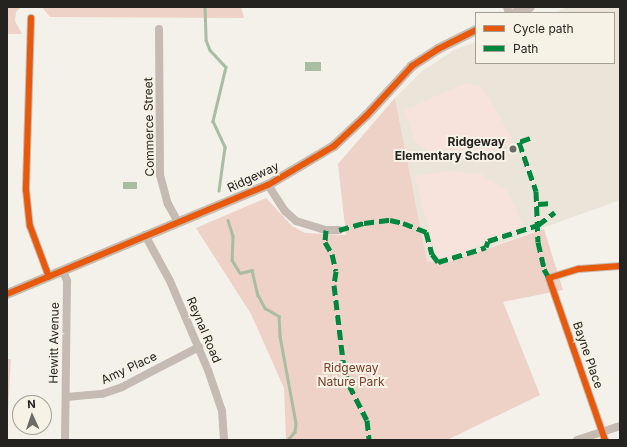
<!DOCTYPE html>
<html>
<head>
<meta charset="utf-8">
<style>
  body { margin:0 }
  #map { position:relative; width:627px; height:447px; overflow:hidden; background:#f3f1ea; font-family:Inter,sans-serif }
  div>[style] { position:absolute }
  .built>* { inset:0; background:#eae5d8 }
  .green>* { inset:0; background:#f7e3db }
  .forest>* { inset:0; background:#eed1c7 }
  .water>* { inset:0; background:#a9bda2; transform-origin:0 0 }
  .stream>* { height:2.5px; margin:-1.25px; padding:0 1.25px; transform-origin:1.25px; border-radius:1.25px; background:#a9bda2 }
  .minor>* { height:8px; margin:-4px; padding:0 4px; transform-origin:4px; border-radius:4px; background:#c5bbb2 }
  .tertiary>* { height:10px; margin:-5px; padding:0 5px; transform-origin:5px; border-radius:5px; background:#c5bbb2 }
  .quiet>* { height:5px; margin-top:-2.5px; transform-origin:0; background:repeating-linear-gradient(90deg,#00873e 0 10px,transparent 0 15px) }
  .cycleway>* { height:6px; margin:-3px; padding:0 3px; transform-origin:3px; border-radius:3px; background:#e8590c }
  .dots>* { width:11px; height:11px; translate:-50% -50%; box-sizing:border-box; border:2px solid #f7f2e6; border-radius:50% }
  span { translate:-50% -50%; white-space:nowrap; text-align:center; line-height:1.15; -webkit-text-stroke:4px #f7f2e6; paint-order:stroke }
  .street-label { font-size:12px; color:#25231f }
  .poi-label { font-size:12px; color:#25231f; font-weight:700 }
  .right { translate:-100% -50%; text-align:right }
  .park-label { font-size:12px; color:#7c3d2d }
  .frame { position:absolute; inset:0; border:8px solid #25231f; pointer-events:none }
  .legend { position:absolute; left:475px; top:12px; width:140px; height:52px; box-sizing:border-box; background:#f7f2e6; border:1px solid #a39f96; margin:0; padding:5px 7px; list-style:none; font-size:12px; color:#25231f }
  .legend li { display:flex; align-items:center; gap:8px; height:20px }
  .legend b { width:20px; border:1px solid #a39f96 }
  .north { position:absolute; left:12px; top:395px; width:40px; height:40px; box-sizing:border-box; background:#f7f2e6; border:1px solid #a39f96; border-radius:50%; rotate:357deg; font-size:11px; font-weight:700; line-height:16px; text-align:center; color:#25231f }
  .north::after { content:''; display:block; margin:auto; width:14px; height:18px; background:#6d6b66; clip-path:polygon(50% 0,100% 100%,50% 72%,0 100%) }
</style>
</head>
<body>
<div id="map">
  <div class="built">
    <div style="clip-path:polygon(569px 7px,620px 7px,620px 200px,443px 264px,427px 261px,395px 98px,422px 71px,456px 49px,476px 42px,476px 63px,614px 63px,614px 13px,553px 13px)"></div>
  </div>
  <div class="green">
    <div style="clip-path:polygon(466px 83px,482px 87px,512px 138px,510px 144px,488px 154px,440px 161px,415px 142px,405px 110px)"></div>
    <div style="clip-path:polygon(449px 171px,481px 174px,508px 192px,525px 229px,445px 258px,435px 254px,415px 176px)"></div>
  </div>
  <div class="forest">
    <div style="clip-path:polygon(7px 7px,21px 7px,16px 12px,15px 21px,22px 34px,7px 34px)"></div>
    <div style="clip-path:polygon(42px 7px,241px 7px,244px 18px,50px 17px)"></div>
    <div style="clip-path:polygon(395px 98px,427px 261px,443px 264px,544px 229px,563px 290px,503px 302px,540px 395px,447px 440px,286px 440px,284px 388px,251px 314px,196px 228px,266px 198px,292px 226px,305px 233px,346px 235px,338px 164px)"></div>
    <div style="clip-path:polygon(7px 359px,11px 359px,7px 427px)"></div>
  </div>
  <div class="water">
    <div style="left:305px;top:62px;width:16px;height:9px"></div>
    <div style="left:123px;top:182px;width:14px;height:7px"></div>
  </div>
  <div class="stream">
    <div style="left:205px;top:7px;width:33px;rotate:88deg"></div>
    <div style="left:206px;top:40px;width:11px;rotate:68deg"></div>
    <div style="left:210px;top:50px;width:23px;rotate:47deg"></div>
    <div style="left:226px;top:67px;width:56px;rotate:103.5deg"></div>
    <div style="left:213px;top:121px;width:29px;rotate:65deg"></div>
    <div style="left:225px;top:147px;width:44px;rotate:97.8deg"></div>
    <div style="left:228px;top:220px;width:17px;rotate:73deg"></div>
    <div style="left:233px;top:236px;width:24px;rotate:92deg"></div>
    <div style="left:232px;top:260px;width:15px;rotate:58deg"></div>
    <div style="left:240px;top:273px;width:12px;rotate:-14deg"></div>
    <div style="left:252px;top:270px;width:26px;rotate:77deg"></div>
    <div style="left:258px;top:295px;width:15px;rotate:62deg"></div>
    <div style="left:265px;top:308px;width:16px;rotate:30deg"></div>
    <div style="left:279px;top:316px;width:20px;rotate:87deg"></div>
    <div style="left:280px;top:336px;width:88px;rotate:79.6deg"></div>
    <div style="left:296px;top:423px;width:9px;rotate:96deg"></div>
    <div style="left:295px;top:432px;width:11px;rotate:131deg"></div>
  </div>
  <div class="minor">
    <div style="left:507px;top:7px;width:6px;rotate:72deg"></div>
    <div style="left:31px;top:18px;width:172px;rotate:91.7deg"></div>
    <div style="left:26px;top:190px;width:36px;rotate:84deg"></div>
    <div style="left:30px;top:226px;width:54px;rotate:69.6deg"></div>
    <div style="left:159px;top:29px;width:146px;rotate:89.6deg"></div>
    <div style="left:160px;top:175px;width:30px;rotate:75deg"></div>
    <div style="left:168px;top:204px;width:21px;rotate:61deg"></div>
    <div style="left:268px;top:185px;width:31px;rotate:57deg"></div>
    <div style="left:285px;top:211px;width:15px;rotate:42deg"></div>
    <div style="left:296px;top:221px;width:31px;rotate:17deg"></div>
    <div style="left:326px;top:230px;width:13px"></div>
    <div style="left:145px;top:235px;width:52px;rotate:61.5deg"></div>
    <div style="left:170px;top:281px;width:97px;rotate:66.9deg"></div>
    <div style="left:208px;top:370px;width:43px;rotate:71.1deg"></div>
    <div style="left:222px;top:411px;width:29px;rotate:86deg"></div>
    <div style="left:63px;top:271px;width:11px;rotate:68deg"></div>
    <div style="left:67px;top:281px;width:159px;rotate:90.7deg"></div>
    <div style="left:66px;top:397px;width:36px;rotate:-5deg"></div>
    <div style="left:102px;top:394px;width:21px;rotate:-19deg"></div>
    <div style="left:122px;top:387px;width:87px;rotate:-27.5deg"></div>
    <div style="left:577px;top:440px;width:45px;rotate:-18deg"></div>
    <div style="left:605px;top:440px;width:171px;rotate:-109.1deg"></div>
    <div style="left:549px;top:278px;width:31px;rotate:-17deg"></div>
    <div style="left:579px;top:269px;width:41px;rotate:-4.2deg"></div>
  </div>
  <div class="tertiary">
    <div style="left:515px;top:13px;width:16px;rotate:-22deg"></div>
    <div style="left:7px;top:294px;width:283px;rotate:-22.7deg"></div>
    <div style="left:268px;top:185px;width:77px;rotate:-30.6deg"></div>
    <div style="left:334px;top:146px;width:45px;rotate:-43.2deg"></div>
    <div style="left:367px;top:115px;width:67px;rotate:-47.4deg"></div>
    <div style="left:412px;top:66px;width:31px;rotate:-33deg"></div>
    <div style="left:438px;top:49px;width:42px;rotate:-26.6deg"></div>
  </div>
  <div class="quiet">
    <div style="left:530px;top:138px;width:12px;rotate:160deg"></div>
    <div style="left:519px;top:142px;width:52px;rotate:70.9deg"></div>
    <div style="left:536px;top:191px;width:51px;rotate:87.8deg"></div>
    <div style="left:538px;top:242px;width:28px;rotate:77deg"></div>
    <div style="left:544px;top:269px;width:10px;rotate:61deg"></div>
    <div style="left:538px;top:204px;width:14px;rotate:-4deg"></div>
    <div style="left:326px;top:230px;width:12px;rotate:95deg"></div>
    <div style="left:325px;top:242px;width:14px;rotate:60deg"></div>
    <div style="left:332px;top:254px;width:17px;rotate:77deg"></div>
    <div style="left:336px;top:271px;width:14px;rotate:98deg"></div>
    <div style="left:334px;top:285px;width:77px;rotate:83.2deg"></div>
    <div style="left:343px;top:361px;width:25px;rotate:76deg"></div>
    <div style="left:349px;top:385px;width:39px;rotate:63deg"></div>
    <div style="left:367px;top:420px;width:20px;rotate:84deg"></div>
    <div style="left:339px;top:230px;width:26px;rotate:-16deg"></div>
    <div style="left:364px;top:223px;width:26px;rotate:-7deg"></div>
    <div style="left:390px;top:220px;width:13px;rotate:13deg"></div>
    <div style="left:403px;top:223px;width:25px;rotate:21deg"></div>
    <div style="left:426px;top:232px;width:23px;rotate:75deg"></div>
    <div style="left:432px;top:254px;width:10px;rotate:53deg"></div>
    <div style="left:438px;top:262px;width:45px;rotate:-16.8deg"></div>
    <div style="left:481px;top:249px;width:5px;rotate:-22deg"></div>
    <div style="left:486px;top:247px;width:6px;rotate:-72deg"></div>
    <div style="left:488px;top:241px;width:52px;rotate:-17.7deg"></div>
    <div style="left:538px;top:225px;width:21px;rotate:-37deg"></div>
  </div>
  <div class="cycleway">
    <div style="left:31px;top:18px;width:172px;rotate:91.7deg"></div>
    <div style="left:26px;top:190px;width:36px;rotate:84deg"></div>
    <div style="left:30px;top:226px;width:54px;rotate:69.6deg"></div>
    <div style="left:7px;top:294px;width:283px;rotate:-22.7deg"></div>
    <div style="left:268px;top:185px;width:77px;rotate:-30.6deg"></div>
    <div style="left:334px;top:146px;width:45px;rotate:-43.2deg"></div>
    <div style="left:367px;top:115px;width:67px;rotate:-47.4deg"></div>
    <div style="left:412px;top:66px;width:31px;rotate:-33deg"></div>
    <div style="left:438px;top:49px;width:42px;rotate:-26.6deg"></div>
    <div style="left:605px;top:440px;width:171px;rotate:-109.1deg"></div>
    <div style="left:549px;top:278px;width:31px;rotate:-17deg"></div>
    <div style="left:579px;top:269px;width:41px;rotate:-4.2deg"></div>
  </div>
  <div class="dots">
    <div style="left:513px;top:149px;background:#6d6b66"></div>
  </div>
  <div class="street-label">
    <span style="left:149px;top:127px;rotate:-91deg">Commerce Street</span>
    <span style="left:253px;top:177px;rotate:-25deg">Ridgeway</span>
    <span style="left:204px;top:330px;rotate:67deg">Reynal Road</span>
    <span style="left:54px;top:343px;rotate:-89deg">Hewitt Avenue</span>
    <span style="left:588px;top:355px;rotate:71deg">Bayne Place</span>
    <span style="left:129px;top:368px;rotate:-25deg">Amy Place</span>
  </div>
  <div class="poi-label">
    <span class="right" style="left:505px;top:149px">Ridgeway<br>Elementary School</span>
  </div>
  <div class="park-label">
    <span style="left:351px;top:375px">Ridgeway<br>Nature Park</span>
  </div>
  <div class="frame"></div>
  <ul class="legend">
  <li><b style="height:5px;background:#e8590c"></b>Cycle path</li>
  <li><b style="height:5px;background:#00873e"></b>Path</li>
  </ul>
  <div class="north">N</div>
</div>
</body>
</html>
